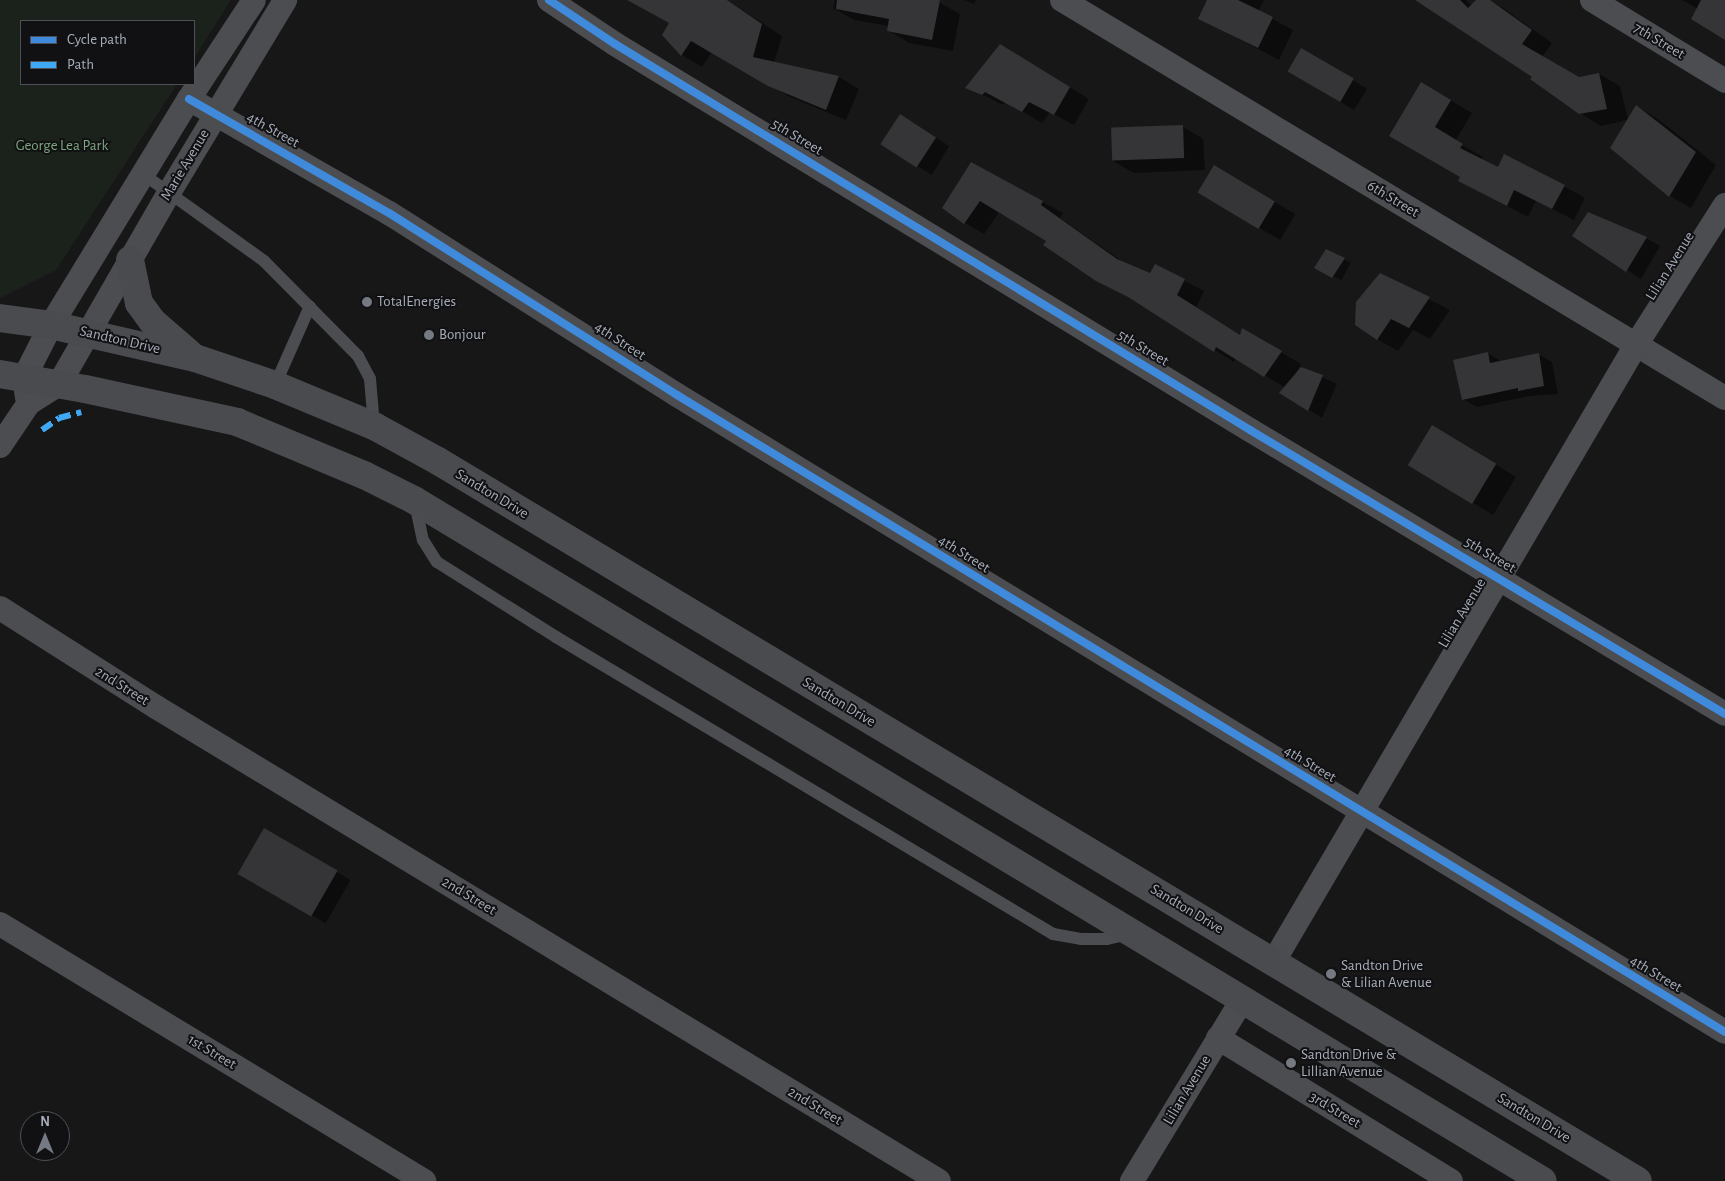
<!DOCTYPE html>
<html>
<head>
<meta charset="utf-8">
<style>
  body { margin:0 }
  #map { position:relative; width:1725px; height:1181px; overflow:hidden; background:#171718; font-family:"Alegreya Sans",sans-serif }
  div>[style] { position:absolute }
  .green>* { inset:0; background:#1b221c }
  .shadow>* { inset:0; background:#0007; transform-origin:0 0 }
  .building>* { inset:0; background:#353537; transform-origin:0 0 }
  .service>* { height:12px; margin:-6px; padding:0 6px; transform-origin:6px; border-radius:6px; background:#4b4d51 }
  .minor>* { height:24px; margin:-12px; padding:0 12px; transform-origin:12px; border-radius:12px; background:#4b4d51 }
  .secondary>* { height:28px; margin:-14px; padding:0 14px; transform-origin:14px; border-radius:14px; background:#4a4b4f }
  .quiet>* { height:6px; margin-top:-3px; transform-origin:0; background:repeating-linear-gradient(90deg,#3fa9f5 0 12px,transparent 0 18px) }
  .cycleway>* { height:8px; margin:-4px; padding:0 4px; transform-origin:4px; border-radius:4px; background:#408adc }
  .dots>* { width:14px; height:14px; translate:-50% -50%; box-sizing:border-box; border:2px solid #111114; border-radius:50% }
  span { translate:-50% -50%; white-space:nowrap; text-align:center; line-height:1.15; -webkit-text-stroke:4px #111114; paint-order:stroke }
  .street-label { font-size:15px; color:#a7aeb9 }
  .park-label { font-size:15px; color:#7da67e }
  .poi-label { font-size:15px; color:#a7aeb9 }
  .left { translate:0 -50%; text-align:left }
  .legend { position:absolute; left:20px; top:20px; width:175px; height:65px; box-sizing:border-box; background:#111114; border:1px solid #4d5056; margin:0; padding:6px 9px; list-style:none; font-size:15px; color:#a7aeb9 }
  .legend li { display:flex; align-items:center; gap:10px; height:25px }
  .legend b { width:25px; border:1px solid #4d5056 }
  .north { position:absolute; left:20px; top:1111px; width:50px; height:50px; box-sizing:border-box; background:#111114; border:1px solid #4d5056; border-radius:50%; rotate:0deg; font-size:14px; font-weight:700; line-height:20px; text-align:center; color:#a7aeb9 }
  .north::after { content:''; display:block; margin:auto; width:18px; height:22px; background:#757981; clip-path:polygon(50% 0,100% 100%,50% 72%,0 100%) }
</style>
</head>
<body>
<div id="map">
  <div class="green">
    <div style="clip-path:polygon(0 0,231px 0,194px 58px,194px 21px,21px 21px,21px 84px,177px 84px,56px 270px,0 298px)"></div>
  </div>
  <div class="shadow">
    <div style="clip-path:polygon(628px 0,727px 0,782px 36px,774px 63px,839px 77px,859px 89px,846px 120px,790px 97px,712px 52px,702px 67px,682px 55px,664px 35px,670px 23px)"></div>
    <div style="clip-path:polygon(835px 0,939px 2px,960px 14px,953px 51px,909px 43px,888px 30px,889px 26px,854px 20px,833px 8px)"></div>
    <div style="clip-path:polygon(963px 0,976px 0,974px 4px)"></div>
    <div style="clip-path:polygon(1209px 0,1264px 0,1258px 11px,1293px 30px,1279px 60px,1200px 19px)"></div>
    <div style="clip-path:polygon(1428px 0,1466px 0,1472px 6px,1477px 0,1489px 0,1503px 8px,1552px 43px,1542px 57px,1579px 78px,1599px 74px,1620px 86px,1628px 120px,1601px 126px,1580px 113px)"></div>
    <div style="clip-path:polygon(1682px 0,1725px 0,1725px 39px,1698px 9px)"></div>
    <div style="left:1301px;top:49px;width:77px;height:25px;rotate:31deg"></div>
    <div style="clip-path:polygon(1020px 57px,1089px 99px,1074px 125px,1050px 112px,1042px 123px,1006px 102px,1003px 105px,967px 87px)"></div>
    <div style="clip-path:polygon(1421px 83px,1472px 113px,1455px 141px,1483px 157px,1481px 160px,1498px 169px,1564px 186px,1585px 198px,1574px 220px,1536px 201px,1528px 217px,1460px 181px,1462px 177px,1391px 135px)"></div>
    <div style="clip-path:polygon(1637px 107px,1658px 119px,1716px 165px,1691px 208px,1670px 196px,1612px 148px)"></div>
    <div style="clip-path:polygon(914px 123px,949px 146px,932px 175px,881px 144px)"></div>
    <div style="clip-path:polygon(1182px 126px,1203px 139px,1205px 170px,1134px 173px,1113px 161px)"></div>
    <div style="clip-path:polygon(972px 164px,1063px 213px,1060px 218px,1126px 264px,1151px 275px,1156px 266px,1204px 291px,1196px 308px,1241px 336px,1243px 330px,1301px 364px,1292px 380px,1302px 368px,1337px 384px,1322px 418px,1281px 393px,1286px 388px,1236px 358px,1234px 362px,1141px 304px,1096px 280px,1048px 240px,1000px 211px,984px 234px,965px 223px)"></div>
    <div style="left:1214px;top:167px;width:94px;height:30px;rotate:30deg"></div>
    <div style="clip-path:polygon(1574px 236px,1646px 238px,1660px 246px,1641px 279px)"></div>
    <div style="left:1327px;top:250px;width:27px;height:20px;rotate:28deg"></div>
    <div style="clip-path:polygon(1381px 275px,1450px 310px,1430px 339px,1413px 330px,1398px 351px,1377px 339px)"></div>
    <div style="clip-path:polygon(1488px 353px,1502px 362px,1538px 354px,1552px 362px,1558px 394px,1530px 396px,1477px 407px,1463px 399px)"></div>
    <div style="clip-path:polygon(1453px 438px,1516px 477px,1493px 515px,1409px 464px)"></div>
    <div style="left:264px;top:830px;width:100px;height:50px;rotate:30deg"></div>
  </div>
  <div class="building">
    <div style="clip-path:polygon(627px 0,727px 0,762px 24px,753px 57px,839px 76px,826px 110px,768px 86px,691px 41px,681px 56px,662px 35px,669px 23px)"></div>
    <div style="clip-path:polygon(837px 0,940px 0,932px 40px,887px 31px,889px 19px,836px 9px)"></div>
    <div style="clip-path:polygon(1207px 0,1238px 0,1273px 17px,1258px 48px,1198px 19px)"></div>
    <div style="clip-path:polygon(1415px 0,1460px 0,1468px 8px,1476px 0,1490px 0,1532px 30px,1522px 44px,1579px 77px,1599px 73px,1607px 109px,1579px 114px,1530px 79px,1532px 77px)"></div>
    <div style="clip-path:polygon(1701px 0,1725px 0,1725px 40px,1691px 19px)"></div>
    <div style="clip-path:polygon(1000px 44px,1070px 87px,1054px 115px,1029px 102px,1022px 112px,985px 92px,982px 95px,965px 88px)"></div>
    <div style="left:1301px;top:48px;width:61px;height:27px;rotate:30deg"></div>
    <div style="clip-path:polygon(1421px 82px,1451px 100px,1435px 127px,1463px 144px,1460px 148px,1498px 167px,1504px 154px,1565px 185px,1552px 209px,1514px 190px,1507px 206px,1458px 181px,1460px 177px,1389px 136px)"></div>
    <div style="clip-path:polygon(1636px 105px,1696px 152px,1669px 197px,1610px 148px)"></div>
    <div style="left:900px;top:114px;width:43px;height:36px;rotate:33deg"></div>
    <div style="left:1183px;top:125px;width:33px;height:72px;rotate:88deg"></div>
    <div style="clip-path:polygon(971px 162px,1043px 201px,1041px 205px,1117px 259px,1150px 273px,1155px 264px,1185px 279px,1177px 295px,1240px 335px,1242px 328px,1282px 351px,1264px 377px,1216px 347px,1214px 352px,1128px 297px,1096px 281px,1043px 245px,1046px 241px,980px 201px,964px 224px,942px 208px)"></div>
    <div style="left:1214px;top:165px;width:71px;height:32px;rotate:31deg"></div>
    <div style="clip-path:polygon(1588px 212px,1647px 237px,1626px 272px,1572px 236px)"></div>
    <div style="clip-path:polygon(1326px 249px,1345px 258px,1332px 278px,1314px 268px)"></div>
    <div style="clip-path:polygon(1380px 273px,1430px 297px,1409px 328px,1391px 319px,1377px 340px,1355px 325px,1356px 302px)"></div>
    <div style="clip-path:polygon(1488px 352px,1490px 363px,1539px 353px,1544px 386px,1518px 391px,1518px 388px,1462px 400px,1453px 360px)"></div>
    <div style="clip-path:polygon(1301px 367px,1323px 375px,1308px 411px,1279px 393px)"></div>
    <div style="left:1432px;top:425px;width:75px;height:47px;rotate:31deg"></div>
    <div style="left:264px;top:828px;width:85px;height:53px;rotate:30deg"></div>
  </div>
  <div class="service">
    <div style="left:143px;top:174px;width:149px;rotate:35.7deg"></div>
    <div style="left:264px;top:261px;width:134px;rotate:45.3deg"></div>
    <div style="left:358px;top:356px;width:26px;rotate:62deg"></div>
    <div style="left:370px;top:379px;width:47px;rotate:85.1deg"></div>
    <div style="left:275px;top:385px;width:86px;rotate:-66.1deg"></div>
    <div style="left:415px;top:503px;width:38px;rotate:78deg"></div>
    <div style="left:423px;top:540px;width:26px;rotate:58deg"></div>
    <div style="left:437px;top:562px;width:141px;rotate:32.2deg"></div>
    <div style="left:556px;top:637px;width:579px;rotate:30.86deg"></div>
    <div style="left:1053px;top:934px;width:28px;rotate:10deg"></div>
    <div style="left:1081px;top:939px;width:26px"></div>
    <div style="left:1107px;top:939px;width:22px;rotate:-13deg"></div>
  </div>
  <div class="minor">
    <div style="left:549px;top:0;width:79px;rotate:33.7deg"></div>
    <div style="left:615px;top:44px;width:743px;rotate:31.29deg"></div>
    <div style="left:1250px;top:430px;width:553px;rotate:30.87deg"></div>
    <div style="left:1062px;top:0;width:773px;rotate:30.98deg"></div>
    <div style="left:1592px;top:0;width:156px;rotate:31.3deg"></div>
    <div style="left:189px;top:99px;width:230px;rotate:29.7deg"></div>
    <div style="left:389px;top:213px;width:341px;rotate:32.3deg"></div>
    <div style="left:677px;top:395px;width:1226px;rotate:31.29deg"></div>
    <div style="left:27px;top:397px;width:19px;rotate:-99deg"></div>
    <div style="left:24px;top:378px;width:59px;rotate:-63deg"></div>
    <div style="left:51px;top:325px;width:265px;rotate:-58.6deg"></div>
    <div style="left:189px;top:99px;width:118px;rotate:-56.7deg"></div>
    <div style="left:0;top:446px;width:52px;rotate:-56deg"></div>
    <div style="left:29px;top:403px;width:36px;rotate:-32deg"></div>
    <div style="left:59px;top:384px;width:223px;rotate:-60.1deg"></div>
    <div style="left:170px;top:191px;width:223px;rotate:-58.9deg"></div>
    <div style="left:0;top:608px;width:185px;rotate:32.4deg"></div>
    <div style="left:156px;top:707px;width:915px;rotate:31.19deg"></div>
    <div style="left:0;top:924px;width:496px;rotate:31.2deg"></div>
    <div style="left:1274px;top:961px;width:714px;rotate:-59.56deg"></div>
    <div style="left:1636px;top:345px;width:166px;rotate:-57.6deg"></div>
    <div style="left:1218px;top:1038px;width:273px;rotate:31.5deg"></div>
    <div style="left:1132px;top:1181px;width:212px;rotate:-58.7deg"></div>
  </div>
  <div class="secondary">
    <div style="left:130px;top:260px;width:44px;rotate:78.2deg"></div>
    <div style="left:139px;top:303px;width:22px;rotate:54deg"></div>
    <div style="left:152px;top:321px;width:50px;rotate:41deg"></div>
    <div style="left:0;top:318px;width:51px;rotate:7.8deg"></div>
    <div style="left:51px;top:325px;width:148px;rotate:12.9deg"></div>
    <div style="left:195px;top:358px;width:84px;rotate:18.6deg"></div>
    <div style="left:275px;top:385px;width:107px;rotate:22.5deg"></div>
    <div style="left:374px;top:426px;width:73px;rotate:28.7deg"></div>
    <div style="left:438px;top:461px;width:1399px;rotate:30.96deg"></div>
    <div style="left:0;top:374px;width:86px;rotate:10deg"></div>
    <div style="left:85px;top:389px;width:156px;rotate:12.2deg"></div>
    <div style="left:237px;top:422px;width:138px;rotate:22.7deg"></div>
    <div style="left:364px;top:475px;width:56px;rotate:26.6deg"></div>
    <div style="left:414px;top:500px;width:1318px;rotate:31.1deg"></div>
  </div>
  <div class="quiet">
    <div style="left:42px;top:430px;width:21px;rotate:-35deg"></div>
    <div style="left:59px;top:418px;width:23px;rotate:-15deg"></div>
  </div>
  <div class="cycleway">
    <div style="left:549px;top:0;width:79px;rotate:33.7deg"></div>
    <div style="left:615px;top:44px;width:743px;rotate:31.29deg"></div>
    <div style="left:1250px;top:430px;width:553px;rotate:30.87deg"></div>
    <div style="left:189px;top:99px;width:230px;rotate:29.7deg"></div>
    <div style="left:389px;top:213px;width:341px;rotate:32.3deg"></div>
    <div style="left:677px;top:395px;width:1226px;rotate:31.29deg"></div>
  </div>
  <div class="dots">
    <div style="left:367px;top:302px;background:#757981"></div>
    <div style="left:429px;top:335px;background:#757981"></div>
    <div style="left:1331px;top:974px;background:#757981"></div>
    <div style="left:1291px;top:1063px;background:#757981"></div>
  </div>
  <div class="street-label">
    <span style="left:1659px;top:41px;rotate:31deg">7th Street</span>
    <span style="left:273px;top:130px;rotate:29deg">4th Street</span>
    <span style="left:797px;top:137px;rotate:31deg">5th Street</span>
    <span style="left:185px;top:165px;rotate:-59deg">Marie Avenue</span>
    <span style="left:1393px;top:199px;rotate:31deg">6th Street</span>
    <span style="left:1670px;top:266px;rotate:-58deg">Lilian Avenue</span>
    <span style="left:120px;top:340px;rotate:13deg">Sandton Drive</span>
    <span style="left:620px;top:341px;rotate:33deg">4th Street</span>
    <span style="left:1143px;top:348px;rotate:31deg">5th Street</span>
    <span style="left:492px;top:494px;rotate:31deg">Sandton Drive</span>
    <span style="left:964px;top:554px;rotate:32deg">4th Street</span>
    <span style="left:1490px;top:555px;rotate:31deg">5th Street</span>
    <span style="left:1462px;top:613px;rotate:-59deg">Lilian Avenue</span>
    <span style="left:122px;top:686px;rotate:32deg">2nd Street</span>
    <span style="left:839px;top:702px;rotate:31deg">Sandton Drive</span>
    <span style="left:1310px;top:764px;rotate:31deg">4th Street</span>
    <span style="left:469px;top:896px;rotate:31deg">2nd Street</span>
    <span style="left:1187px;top:909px;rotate:31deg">Sandton Drive</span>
    <span style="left:1656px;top:974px;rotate:31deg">4th Street</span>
    <span style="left:212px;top:1052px;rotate:31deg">1st Street</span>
    <span style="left:1187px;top:1090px;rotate:-59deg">Lilian Avenue</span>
    <span style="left:815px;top:1106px;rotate:31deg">2nd Street</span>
    <span style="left:1335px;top:1110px;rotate:31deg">3rd Street</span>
    <span style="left:1534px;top:1118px;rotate:31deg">Sandton Drive</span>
  </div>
  <div class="park-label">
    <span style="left:62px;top:146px">George Lea Park</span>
  </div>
  <div class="poi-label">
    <span class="left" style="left:377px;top:302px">TotalEnergies</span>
    <span class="left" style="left:439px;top:335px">Bonjour</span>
    <span class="left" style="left:1341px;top:974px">Sandton Drive<br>&amp; Lilian Avenue</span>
    <span class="left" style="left:1301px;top:1063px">Sandton Drive &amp;<br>Lillian Avenue</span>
  </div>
  <ul class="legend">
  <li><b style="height:6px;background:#408adc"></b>Cycle path</li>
  <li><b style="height:6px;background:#3fa9f5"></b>Path</li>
  </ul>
  <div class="north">N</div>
</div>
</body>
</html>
